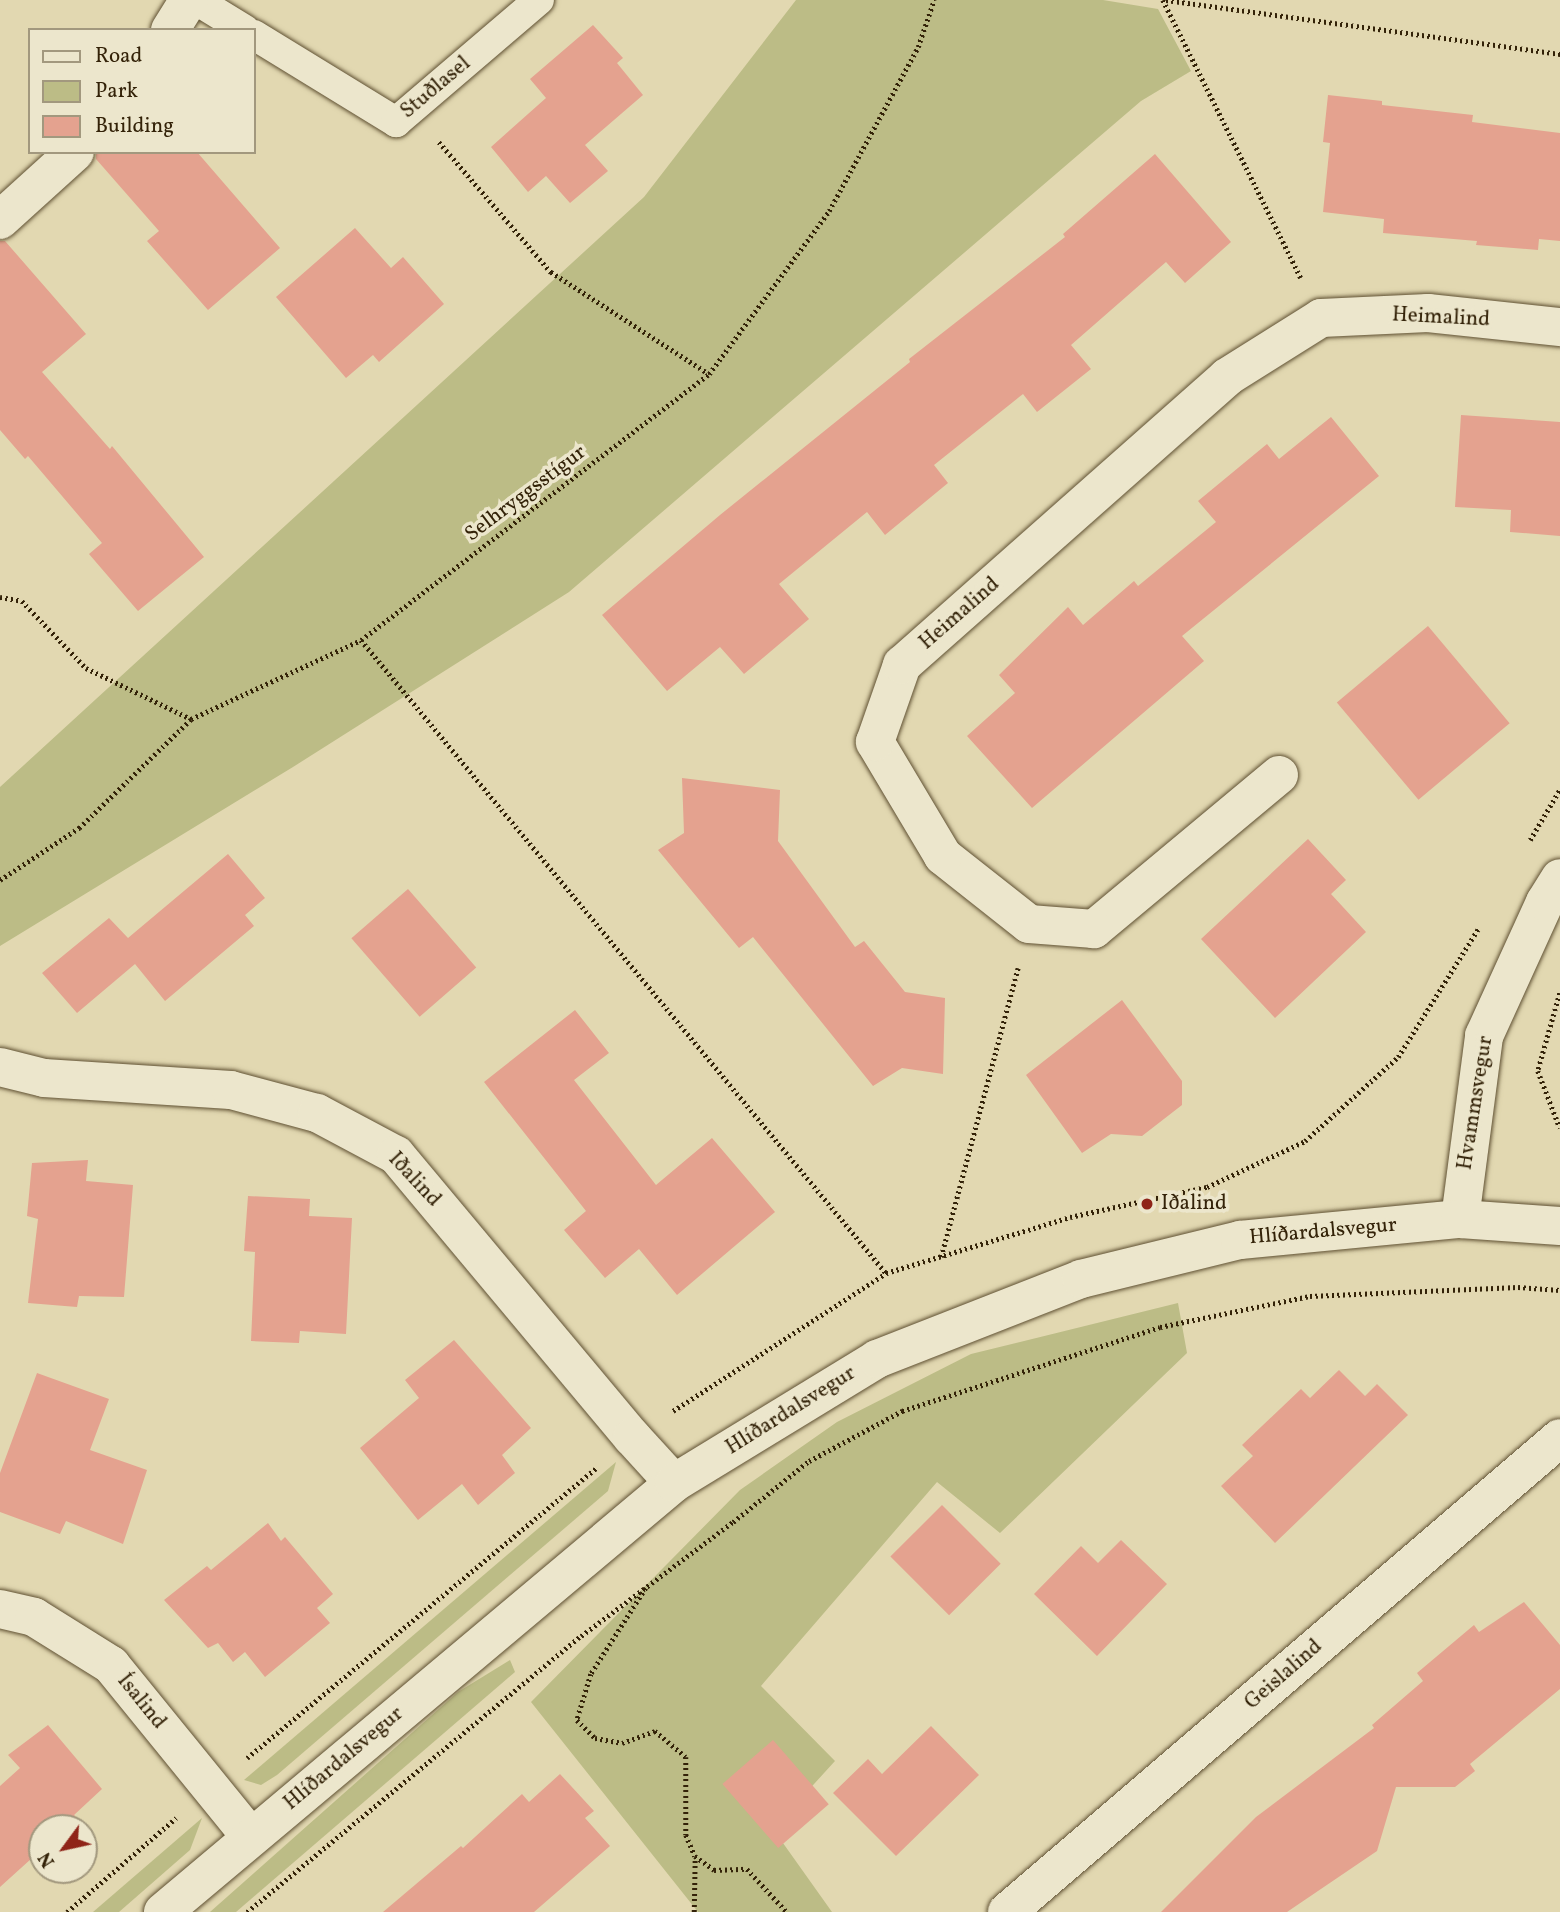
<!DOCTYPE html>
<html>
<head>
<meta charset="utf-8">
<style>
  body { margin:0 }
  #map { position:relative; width:1560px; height:1912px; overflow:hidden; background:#e2d8b1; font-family:Vollkorn,serif }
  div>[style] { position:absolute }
  .green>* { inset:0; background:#bcbc86 }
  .building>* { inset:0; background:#e4a28f; transform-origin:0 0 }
  .path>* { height:4.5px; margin-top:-2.25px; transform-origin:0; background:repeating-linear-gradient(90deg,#332208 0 2px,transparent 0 5.5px) }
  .roads { filter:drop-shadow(0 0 2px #5f5032) drop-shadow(0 0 2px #5f5032) }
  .service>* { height:30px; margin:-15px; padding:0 15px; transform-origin:15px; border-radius:15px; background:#ece6cc }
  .minor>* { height:38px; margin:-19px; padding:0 19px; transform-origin:19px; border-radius:19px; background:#ece6cc }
  .tertiary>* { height:38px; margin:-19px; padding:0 19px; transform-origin:19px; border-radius:19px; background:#ece6cc }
  .dots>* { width:19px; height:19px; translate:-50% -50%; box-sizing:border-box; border:4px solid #ece6cc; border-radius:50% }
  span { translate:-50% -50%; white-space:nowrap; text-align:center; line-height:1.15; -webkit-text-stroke:7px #ece6cc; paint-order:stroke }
  .street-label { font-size:21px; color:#332208 }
  .poi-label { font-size:21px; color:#332208 }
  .left { translate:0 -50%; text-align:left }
  .legend { position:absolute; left:28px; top:28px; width:228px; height:126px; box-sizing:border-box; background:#ece6cc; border:2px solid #a2987e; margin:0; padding:9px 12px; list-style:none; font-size:21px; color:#332208 }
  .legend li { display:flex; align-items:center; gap:14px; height:35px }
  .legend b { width:35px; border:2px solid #a2987e }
  .north { position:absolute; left:28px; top:1814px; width:70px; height:70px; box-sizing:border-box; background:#ece6cc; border:2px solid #a2987e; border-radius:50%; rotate:237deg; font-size:19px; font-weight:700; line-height:28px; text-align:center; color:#332208 }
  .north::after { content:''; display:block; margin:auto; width:24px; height:32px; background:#8f2418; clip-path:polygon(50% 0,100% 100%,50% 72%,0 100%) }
</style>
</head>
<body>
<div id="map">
  <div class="green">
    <div style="clip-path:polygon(796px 0,1103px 0,1158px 9px,1191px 71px,1141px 101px,569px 592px,293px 767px,0 946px,0 787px,644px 197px)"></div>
    <div style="clip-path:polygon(1178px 1303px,1187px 1353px,1000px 1533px,937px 1482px,761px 1686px,835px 1761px,773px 1829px,832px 1912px,698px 1912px,531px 1702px,740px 1490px,837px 1422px,971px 1354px)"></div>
    <div style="clip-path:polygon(616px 1462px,608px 1491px,277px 1775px,261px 1785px,244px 1780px)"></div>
    <div style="clip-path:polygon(510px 1660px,515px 1672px,236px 1912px,210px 1912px,458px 1692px)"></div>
    <div style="clip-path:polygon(202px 1818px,190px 1850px,119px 1912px,93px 1912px)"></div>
  </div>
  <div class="building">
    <div style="clip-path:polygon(593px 25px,623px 58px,617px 63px,643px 95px,585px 145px,608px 171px,570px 203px,546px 176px,528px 192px,491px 147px,546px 98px,530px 79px)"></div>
    <div style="clip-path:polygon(1328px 95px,1382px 101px,1382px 105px,1473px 115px,1472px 122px,1560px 133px,1560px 241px,1539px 239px,1538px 250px,1476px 245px,1477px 241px,1383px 233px,1384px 219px,1323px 212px,1330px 143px,1323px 142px)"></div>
    <div style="clip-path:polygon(96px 152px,197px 152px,280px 248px,208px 310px,147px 241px,159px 231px,96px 159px)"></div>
    <div style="clip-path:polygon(1155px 154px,1231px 242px,1185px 283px,1166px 262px,1071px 345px,1091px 369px,1037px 412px,1023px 394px,934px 465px,948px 483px,885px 535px,867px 512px,779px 584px,809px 619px,744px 674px,720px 647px,667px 691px,602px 615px,720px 515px,910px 362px,909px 359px,1065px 237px,1063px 234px)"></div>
    <div style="clip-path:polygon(355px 228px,391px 268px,403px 257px,444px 304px,379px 362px,373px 355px,346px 378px,276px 297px)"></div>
    <div style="clip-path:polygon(0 241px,5px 241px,86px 334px,42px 372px,110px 449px,112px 446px,204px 557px,138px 611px,89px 554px,102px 543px,28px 456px,25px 459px,0 430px)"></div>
    <div style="clip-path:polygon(1461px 415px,1560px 422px,1560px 536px,1510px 532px,1511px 510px,1455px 507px)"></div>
    <div style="clip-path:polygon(1331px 417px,1379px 476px,1182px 636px,1204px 661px,1032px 808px,967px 736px,1015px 693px,999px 675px,1068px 607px,1083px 625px,1134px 581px,1138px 586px,1216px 522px,1198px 501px,1267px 444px,1279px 459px)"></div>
    <div style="left:1428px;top:626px;width:127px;height:119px;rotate:50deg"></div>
    <div style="clip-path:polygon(682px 778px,780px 790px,778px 841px,855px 947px,864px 941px,905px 992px,945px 998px,943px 1074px,902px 1068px,873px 1086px,753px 937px,739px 948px,658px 850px,684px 833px)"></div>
    <div style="clip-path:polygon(1308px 839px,1346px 880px,1331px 894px,1366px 932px,1275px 1018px,1201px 939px)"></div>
    <div style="clip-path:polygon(228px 854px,265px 898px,245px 915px,254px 926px,165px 1001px,135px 964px,77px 1013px,42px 973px,109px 918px,128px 938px)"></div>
    <div style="left:408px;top:889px;width:104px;height:75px;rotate:49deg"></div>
    <div style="clip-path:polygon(1122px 1000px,1182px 1081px,1182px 1105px,1142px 1136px,1111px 1134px,1082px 1153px,1026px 1075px)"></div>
    <div style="clip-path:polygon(575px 1010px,609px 1053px,574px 1080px,656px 1185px,712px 1138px,775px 1212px,677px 1295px,639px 1249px,605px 1278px,564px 1230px,586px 1211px,484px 1082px)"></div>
    <div style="clip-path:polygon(88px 1160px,86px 1181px,133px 1185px,124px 1297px,79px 1296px,77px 1307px,28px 1303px,38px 1219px,27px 1216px,32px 1163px)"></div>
    <div style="clip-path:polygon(248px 1196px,310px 1199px,309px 1216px,352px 1218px,346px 1334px,300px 1331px,299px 1343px,251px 1341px,255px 1252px,244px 1251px)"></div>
    <div style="clip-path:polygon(454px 1340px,531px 1428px,502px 1455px,515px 1473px,478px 1505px,462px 1484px,418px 1520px,360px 1448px,419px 1398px,405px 1380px)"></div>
    <div style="clip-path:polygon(1339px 1370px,1365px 1396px,1377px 1384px,1408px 1415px,1275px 1543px,1221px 1486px,1253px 1456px,1242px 1445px,1301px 1389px,1310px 1398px)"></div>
    <div style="clip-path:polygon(37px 1373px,109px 1399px,90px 1450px,147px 1470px,123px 1544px,66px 1521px,60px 1534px,0 1512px,0 1473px)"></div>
    <div style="left:942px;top:1505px;width:83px;height:73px;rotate:45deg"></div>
    <div style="clip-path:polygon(268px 1523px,281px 1541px,285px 1537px,333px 1594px,317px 1608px,330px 1623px,265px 1677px,245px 1652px,233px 1662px,218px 1643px,208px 1648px,164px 1600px,207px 1566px,211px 1570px)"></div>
    <div style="clip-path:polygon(1121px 1540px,1167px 1584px,1097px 1656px,1034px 1594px,1081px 1546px,1098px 1563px)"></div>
    <div style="clip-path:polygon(1524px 1602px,1560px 1645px,1560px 1689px,1470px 1764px,1475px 1771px,1455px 1787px,1396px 1787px,1377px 1851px,1287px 1912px,1161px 1912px,1256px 1817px,1374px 1728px,1372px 1725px,1423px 1681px,1417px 1673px,1474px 1625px,1479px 1632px)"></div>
    <div style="clip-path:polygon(48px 1725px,102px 1789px,74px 1815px,77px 1818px,66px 1828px,42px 1828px,42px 1849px,0 1887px,0 1786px,20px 1768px,8px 1755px)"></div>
    <div style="clip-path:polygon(931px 1726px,979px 1775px,896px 1856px,833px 1793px,868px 1759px,882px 1774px)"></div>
    <div style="left:773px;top:1740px;width:85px;height:67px;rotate:49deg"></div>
    <div style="clip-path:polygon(560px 1774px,594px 1811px,585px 1818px,610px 1846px,534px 1912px,383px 1912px,461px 1846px,463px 1848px,522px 1794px,529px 1802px)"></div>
  </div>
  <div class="path">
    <div style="left:1163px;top:0;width:310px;rotate:63.6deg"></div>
    <div style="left:1166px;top:0;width:398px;rotate:7.8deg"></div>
    <div style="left:439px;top:142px;width:172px;rotate:49.3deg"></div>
    <div style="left:551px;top:272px;width:188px;rotate:32.8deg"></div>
    <div style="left:0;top:597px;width:22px;rotate:10deg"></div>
    <div style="left:22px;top:601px;width:93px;rotate:46.3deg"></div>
    <div style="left:86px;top:668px;width:117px;rotate:25.9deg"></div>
    <div style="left:361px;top:640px;width:822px;rotate:50.33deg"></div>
    <div style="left:1530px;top:840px;width:59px;rotate:-59.5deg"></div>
    <div style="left:0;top:880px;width:95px;rotate:-33.4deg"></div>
    <div style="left:79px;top:828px;width:156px;rotate:-44.2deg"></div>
    <div style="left:191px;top:719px;width:187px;rotate:-24.9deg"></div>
    <div style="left:361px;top:640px;width:438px;rotate:-37.4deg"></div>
    <div style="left:709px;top:374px;width:202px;rotate:-53.6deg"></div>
    <div style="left:829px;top:211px;width:187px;rotate:-61.5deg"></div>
    <div style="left:918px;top:47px;width:50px;rotate:-71.2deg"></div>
    <div style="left:1560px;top:993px;width:81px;rotate:105.8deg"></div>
    <div style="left:1538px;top:1071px;width:61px;rotate:68.9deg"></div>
    <div style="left:941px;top:1257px;width:299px;rotate:-75.1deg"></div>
    <div style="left:673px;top:1411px;width:254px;rotate:-32.9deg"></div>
    <div style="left:886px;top:1273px;width:192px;rotate:-16.9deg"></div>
    <div style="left:1070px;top:1217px;width:140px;rotate:-12.4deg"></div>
    <div style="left:1207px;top:1187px;width:108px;rotate:-25.1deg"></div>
    <div style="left:1305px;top:1141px;width:125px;rotate:-42.1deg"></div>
    <div style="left:1398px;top:1057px;width:151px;rotate:-58deg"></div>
    <div style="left:646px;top:1588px;width:102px;rotate:122.6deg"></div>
    <div style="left:591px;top:1674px;width:48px;rotate:106.9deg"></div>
    <div style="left:577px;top:1720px;width:25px;rotate:45deg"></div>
    <div style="left:595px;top:1738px;width:27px;rotate:10deg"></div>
    <div style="left:622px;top:1743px;width:35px;rotate:-20deg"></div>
    <div style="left:655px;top:1731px;width:40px;rotate:40deg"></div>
    <div style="left:686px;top:1757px;width:78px;rotate:90deg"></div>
    <div style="left:686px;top:1835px;width:23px;rotate:67deg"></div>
    <div style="left:695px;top:1856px;width:24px;rotate:36deg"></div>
    <div style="left:714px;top:1870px;width:33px;rotate:-2deg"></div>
    <div style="left:747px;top:1869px;width:59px;rotate:47.1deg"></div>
    <div style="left:247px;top:1758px;width:454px;rotate:-39.7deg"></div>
    <div style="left:67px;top:1912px;width:144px;rotate:-40.8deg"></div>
    <div style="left:247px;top:1912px;width:433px;rotate:-39.6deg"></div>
    <div style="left:581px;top:1636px;width:190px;rotate:-36.9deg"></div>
    <div style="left:733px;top:1522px;width:97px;rotate:-38.8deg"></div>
    <div style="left:809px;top:1461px;width:106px;rotate:-28.3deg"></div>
    <div style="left:902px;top:1411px;width:271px;rotate:-18deg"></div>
    <div style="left:1160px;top:1327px;width:153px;rotate:-11.7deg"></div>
    <div style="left:1310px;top:1296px;width:208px;rotate:-2.5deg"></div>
    <div style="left:1518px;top:1287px;width:42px;rotate:4.1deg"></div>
    <div style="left:694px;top:1912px;width:55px;rotate:-89deg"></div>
  </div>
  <div class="roads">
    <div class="service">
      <div style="left:196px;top:0;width:57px;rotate:31.5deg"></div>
      <div style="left:254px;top:35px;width:167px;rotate:31.5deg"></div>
      <div style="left:396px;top:122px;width:188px;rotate:-40.5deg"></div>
    </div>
    <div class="minor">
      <div style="left:170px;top:30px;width:36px;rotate:-58deg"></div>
      <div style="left:0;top:220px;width:101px;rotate:-42.2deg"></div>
      <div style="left:1279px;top:775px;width:241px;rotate:140.2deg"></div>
      <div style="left:1094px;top:929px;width:65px;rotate:-175.6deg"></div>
      <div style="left:1029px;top:924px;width:110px;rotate:-141.7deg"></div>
      <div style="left:943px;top:856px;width:133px;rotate:-120.8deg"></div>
      <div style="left:875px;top:742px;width:82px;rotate:-70.7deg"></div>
      <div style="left:902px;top:665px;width:434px;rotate:-41.5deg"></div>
      <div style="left:1227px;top:377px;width:111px;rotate:-32.1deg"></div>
      <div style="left:1321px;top:318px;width:107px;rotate:-2.7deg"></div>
      <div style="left:1428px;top:313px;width:133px;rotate:6.1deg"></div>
      <div style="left:0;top:1067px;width:45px;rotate:14deg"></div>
      <div style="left:44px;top:1078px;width:187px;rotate:3.7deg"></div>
      <div style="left:231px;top:1090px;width:89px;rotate:15deg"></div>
      <div style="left:317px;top:1113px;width:89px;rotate:28deg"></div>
      <div style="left:396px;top:1155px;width:368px;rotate:50.1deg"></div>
      <div style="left:632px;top:1437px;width:62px;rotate:47.6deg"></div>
      <div style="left:0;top:1609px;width:35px;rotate:13deg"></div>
      <div style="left:34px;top:1617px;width:91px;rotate:31.9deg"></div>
      <div style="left:111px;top:1665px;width:222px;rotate:50.9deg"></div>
      <div style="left:1007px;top:1912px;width:728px;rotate:-40.6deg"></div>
    </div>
    <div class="tertiary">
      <div style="left:1460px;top:1219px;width:185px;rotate:-82.5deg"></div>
      <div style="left:1484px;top:1036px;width:147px;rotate:-65.5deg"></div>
      <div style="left:1545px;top:902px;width:28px;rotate:-58deg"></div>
      <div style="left:163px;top:1912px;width:667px;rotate:-40.01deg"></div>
      <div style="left:674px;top:1483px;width:238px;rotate:-31.4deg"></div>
      <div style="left:877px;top:1359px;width:219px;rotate:-21.4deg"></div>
      <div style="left:1081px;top:1279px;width:164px;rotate:-13.8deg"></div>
      <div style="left:1240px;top:1240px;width:221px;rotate:-5.5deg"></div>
      <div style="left:1460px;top:1219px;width:100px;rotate:4deg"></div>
    </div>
  </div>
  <div class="dots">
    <div style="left:1147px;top:1204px;background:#8f2418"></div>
  </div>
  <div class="street-label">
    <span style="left:436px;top:88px;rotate:-40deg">Stuðlasel</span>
    <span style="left:1441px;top:318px;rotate:3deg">Heimalind</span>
    <span style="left:526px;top:494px;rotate:-37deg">Selhryggsstígur</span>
    <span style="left:960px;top:614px;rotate:-41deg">Heimalind</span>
    <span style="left:1476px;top:1103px;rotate:-81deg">Hvammsvegur</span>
    <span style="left:414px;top:1180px;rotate:47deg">Iðalind</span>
    <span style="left:1323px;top:1232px;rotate:-5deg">Hlíðardalsvegur</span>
    <span style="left:791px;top:1411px;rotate:-32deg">Hlíðardalsvegur</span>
    <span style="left:1284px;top:1675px;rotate:-41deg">Geislalind</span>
    <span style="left:141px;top:1702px;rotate:51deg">Ísalind</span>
    <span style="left:344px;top:1759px;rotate:-40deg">Hlíðardalsvegur</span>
  </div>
  <div class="poi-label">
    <span class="left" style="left:1161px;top:1204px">Iðalind</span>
  </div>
  <ul class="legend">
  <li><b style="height:9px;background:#ece6cc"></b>Road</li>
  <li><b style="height:19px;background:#bcbc86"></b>Park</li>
  <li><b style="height:19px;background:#e4a28f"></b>Building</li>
  </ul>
  <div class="north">N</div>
</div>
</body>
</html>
